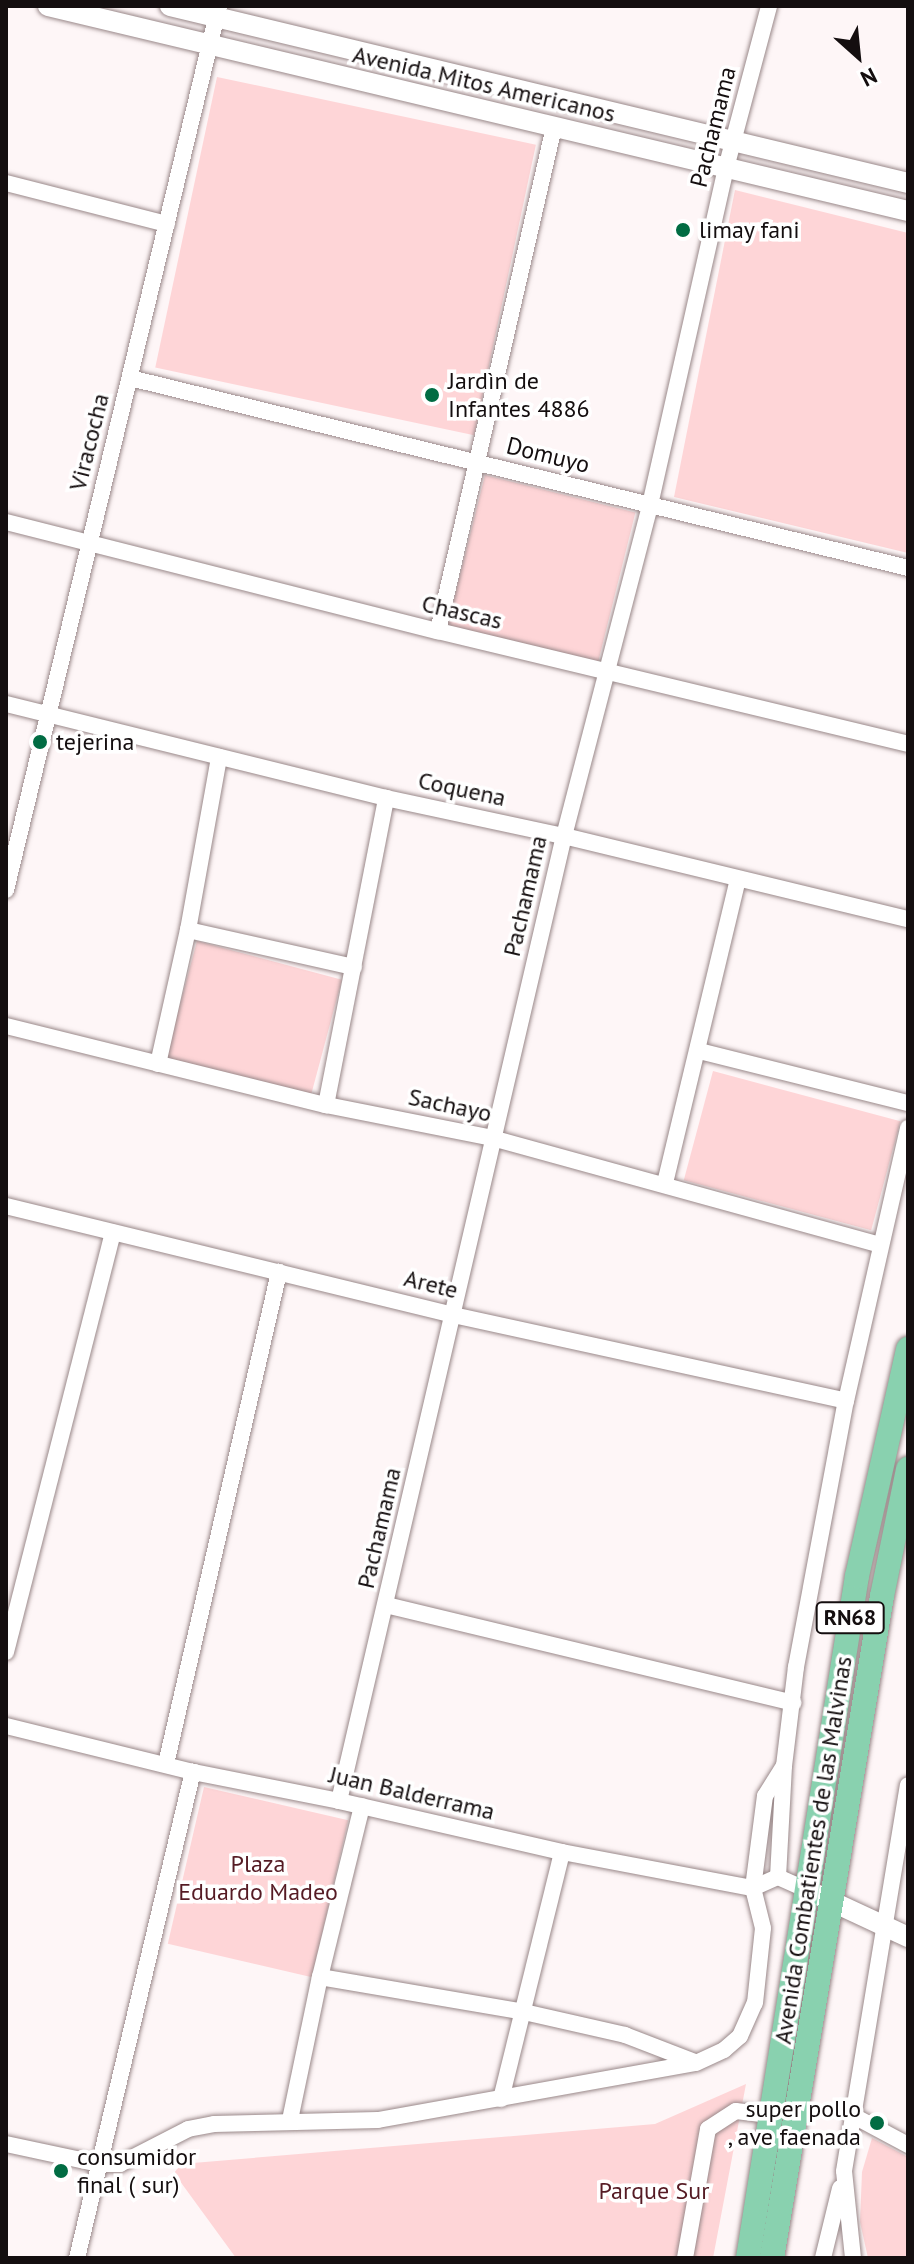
<!DOCTYPE html>
<html>
<head>
<meta charset="utf-8">
<style>
  body { margin:0 }
  #map { position:relative; width:914px; height:2264px; overflow:hidden; background:#fef6f7; font-family:"PT Sans",sans-serif }
  div>[style] { position:absolute }
  .green>* { inset:0; background:#fed5d7; transform-origin:0 0 }
  .roads { filter:drop-shadow(0 0 2px #998889) drop-shadow(0 0 2px #998889) }
  .minor>* { height:16px; margin:-8px; padding:0 8px; transform-origin:8px; border-radius:8px; background:#fff }
  .tertiary>* { height:20px; margin:-10px; padding:0 10px; transform-origin:10px; border-radius:10px; background:#fff }
  .primary>* { height:24px; margin:-12px; padding:0 12px; transform-origin:12px; border-radius:12px; background:#89d1af }
  .dots>* { width:22px; height:22px; translate:-50% -50%; box-sizing:border-box; border:4px solid #fff; border-radius:50% }
  span { translate:-50% -50%; white-space:nowrap; text-align:center; line-height:1.15; -webkit-text-stroke:7px #fff; paint-order:stroke }
  .shield-label span { padding:2px 6px; background:#fff; border:2px solid; border-radius:6px; -webkit-text-stroke-width:0 }
  .shield-label { font-size:22px; color:#140e0f; font-weight:700 }
  .street-label { font-size:24px; color:#140e0f }
  .poi-label { font-size:24px; color:#140e0f }
  .left { translate:0 -50%; text-align:left }
  .right { translate:-100% -50%; text-align:right }
  .park-label { font-size:24px; color:#551b24 }
  .frame { position:absolute; inset:0; border:8px solid #140e0f; pointer-events:none }
  .north { position:absolute; left:818px; top:16px; width:80px; height:80px; -webkit-text-stroke:6px #fff; paint-order:stroke; rotate:153deg; font-size:22px; font-weight:700; line-height:32px; text-align:center; color:#140e0f }
  .north::after { content:''; display:block; margin:auto; width:28px; height:36px; background:#140e0f; clip-path:polygon(50% 0,100% 100%,50% 72%,0 100%) }
</style>
</head>
<body>
<div id="map">
  <div class="green">
    <div style="left:217px;top:77px;width:326px;height:297px;rotate:12deg"></div>
    <div style="clip-path:polygon(735px 190px,908px 233px,908px 553px,674px 497px)"></div>
    <div style="left:485px;top:475px;width:155px;height:155px;rotate:14deg"></div>
    <div style="left:197px;top:941px;width:150px;height:122px;rotate:15deg"></div>
    <div style="left:713px;top:1071px;width:194px;height:113px;rotate:15deg"></div>
    <div style="left:204px;top:1787px;width:148px;height:161px;rotate:13deg"></div>
    <div style="clip-path:polygon(746px 2084px,713px 2258px,236px 2258px,174px 2173px,181px 2164px,655px 2124px)"></div>
    <div style="clip-path:polygon(872px 2138px,908px 2157px,908px 2258px,868px 2258px,860px 2222px,862px 2172px)"></div>
  </div>
  <div class="roads">
    <div class="minor">
      <div style="left:6px;top:183px;width:166px;rotate:14.3deg"></div>
      <div style="left:130px;top:378px;width:801px;rotate:13.72deg"></div>
      <div style="left:6px;top:522px;width:446px;rotate:14.2deg"></div>
      <div style="left:438px;top:631px;width:483px;rotate:13.5deg"></div>
      <div style="left:438px;top:631px;width:517px;rotate:-77.04deg"></div>
      <div style="left:6px;top:704px;width:391px;rotate:13.9deg"></div>
      <div style="left:386px;top:798px;width:182px;rotate:12.1deg"></div>
      <div style="left:564px;top:836px;width:354px;rotate:13.6deg"></div>
      <div style="left:6px;top:890px;width:909px;rotate:-76.45deg"></div>
      <div style="left:188px;top:930px;width:170px;rotate:12.6deg"></div>
      <div style="left:6px;top:1026px;width:330px;rotate:13.9deg"></div>
      <div style="left:326px;top:1105px;width:169px;rotate:11.2deg"></div>
      <div style="left:492px;top:1138px;width:403px;rotate:15.4deg"></div>
      <div style="left:699px;top:1051px;width:215px;rotate:14deg"></div>
      <div style="left:158px;top:1064px;width:137px;rotate:-77.4deg"></div>
      <div style="left:188px;top:930px;width:176px;rotate:-79.8deg"></div>
      <div style="left:326px;top:1105px;width:313px;rotate:-78.9deg"></div>
      <div style="left:665px;top:1183px;width:312px;rotate:-76.5deg"></div>
      <div style="left:6px;top:1206px;width:460px;rotate:13.7deg"></div>
      <div style="left:453px;top:1315px;width:402px;rotate:12.3deg"></div>
      <div style="left:386px;top:1605px;width:419px;rotate:13.5deg"></div>
      <div style="left:6px;top:1652px;width:433px;rotate:-75.7deg"></div>
      <div style="left:6px;top:1726px;width:193px;rotate:13.8deg"></div>
      <div style="left:193px;top:1772px;width:149px;rotate:11.2deg"></div>
      <div style="left:339px;top:1801px;width:229px;rotate:12.9deg"></div>
      <div style="left:562px;top:1852px;width:194px;rotate:10.7deg"></div>
      <div style="left:753px;top:1888px;width:27px;rotate:-24deg"></div>
      <div style="left:778px;top:1877px;width:30px;rotate:24deg"></div>
      <div style="left:166px;top:1764px;width:505px;rotate:-77.06deg"></div>
      <div style="left:339px;top:1801px;width:991px;rotate:-76.88deg"></div>
      <div style="left:564px;top:836px;width:342px;rotate:-75.4deg"></div>
      <div style="left:650px;top:505px;width:345px;rotate:-77.3deg"></div>
      <div style="left:726px;top:168px;width:168px;rotate:-75.1deg"></div>
      <div style="left:778px;top:1877px;width:111px;rotate:-86.9deg"></div>
      <div style="left:784px;top:1766px;width:100px;rotate:-83.1deg"></div>
      <div style="left:796px;top:1667px;width:271px;rotate:-79.4deg"></div>
      <div style="left:846px;top:1401px;width:280px;rotate:-77.2deg"></div>
      <div style="left:320px;top:1977px;width:207px;rotate:9.7deg"></div>
      <div style="left:524px;top:2012px;width:104px;rotate:12.8deg"></div>
      <div style="left:625px;top:2035px;width:75px;rotate:21.1deg"></div>
      <div style="left:501px;top:2099px;width:254px;rotate:-76.1deg"></div>
      <div style="left:852px;top:2115px;width:64px;rotate:28.2deg"></div>
      <div style="left:290px;top:2120px;width:146px;rotate:-78.2deg"></div>
      <div style="left:320px;top:1977px;width:176px;rotate:-76.2deg"></div>
      <div style="left:6px;top:2144px;width:95px;rotate:12.1deg"></div>
      <div style="left:99px;top:2164px;width:21px"></div>
      <div style="left:120px;top:2164px;width:76px;rotate:-27.2deg"></div>
      <div style="left:188px;top:2129px;width:26px;rotate:-11deg"></div>
      <div style="left:214px;top:2124px;width:164px;rotate:-1.4deg"></div>
      <div style="left:378px;top:2120px;width:323px;rotate:-10.2deg"></div>
      <div style="left:696px;top:2063px;width:31px;rotate:-25deg"></div>
      <div style="left:724px;top:2050px;width:21px;rotate:-41deg"></div>
      <div style="left:740px;top:2036px;width:36px;rotate:-66deg"></div>
      <div style="left:755px;top:2003px;width:75px;rotate:-83.9deg"></div>
      <div style="left:763px;top:1928px;width:41px;rotate:-104deg"></div>
      <div style="left:753px;top:1888px;width:93px;rotate:-82.6deg"></div>
      <div style="left:765px;top:1796px;width:36px;rotate:-58deg"></div>
      <div style="left:77px;top:2258px;width:500px;rotate:-76.6deg"></div>
      <div style="left:685px;top:2258px;width:131px;rotate:-79.9deg"></div>
      <div style="left:708px;top:2129px;width:33px;rotate:-33deg"></div>
      <div style="left:736px;top:2111px;width:34px;rotate:7deg"></div>
      <div style="left:823px;top:2258px;width:72px;rotate:-76.3deg"></div>
      <div style="left:853px;top:2258px;width:87px;rotate:-95.9deg"></div>
      <div style="left:844px;top:2171px;width:391px;rotate:-80.6deg"></div>
    </div>
    <div class="tertiary">
      <div style="left:48px;top:6px;width:884px;rotate:13.41deg"></div>
      <div style="left:170px;top:6px;width:759px;rotate:13.49deg"></div>
      <div style="left:805px;top:1889px;width:114px;rotate:25deg"></div>
    </div>
    <div class="primary">
      <div style="left:748px;top:2258px;width:691px;rotate:-80.92deg"></div>
      <div style="left:857px;top:1576px;width:233px;rotate:-77.3deg"></div>
      <div style="left:772px;top:2258px;width:671px;rotate:-80.57deg"></div>
      <div style="left:882px;top:1596px;width:130px;rotate:-78.4deg"></div>
    </div>
  </div>
  <div class="dots">
    <div style="left:683px;top:230px;background:#016c43"></div>
    <div style="left:432px;top:395px;background:#016c43"></div>
    <div style="left:40px;top:742px;background:#016c43"></div>
    <div style="left:877px;top:2123px;background:#016c43"></div>
    <div style="left:61px;top:2171px;background:#016c43"></div>
  </div>
  <div class="shield-label">
    <span style="left:850px;top:1618px">RN68</span>
  </div>
  <div class="street-label">
    <span style="left:484px;top:84px;rotate:13deg">Avenida Mitos Americanos</span>
    <span style="left:713px;top:127px;rotate:-76deg">Pachamama</span>
    <span style="left:89px;top:442px;rotate:-76deg">Viracocha</span>
    <span style="left:548px;top:455px;rotate:14deg">Domuyo</span>
    <span style="left:462px;top:612px;rotate:13deg">Chascas</span>
    <span style="left:462px;top:789px;rotate:12deg">Coquena</span>
    <span style="left:525px;top:896px;rotate:-77deg">Pachamama</span>
    <span style="left:450px;top:1105px;rotate:12deg">Sachayo</span>
    <span style="left:431px;top:1284px;rotate:14deg">Arete</span>
    <span style="left:379px;top:1528px;rotate:-77deg">Pachamama</span>
    <span style="left:412px;top:1793px;rotate:13deg">Juan Balderrama</span>
    <span style="left:813px;top:1850px;rotate:-81deg">Avenida Combatientes de las Malvinas</span>
  </div>
  <div class="poi-label">
    <span class="left" style="left:699px;top:230px">limay fani</span>
    <span class="left" style="left:448px;top:395px">Jardìn de<br>Infantes 4886</span>
    <span class="left" style="left:56px;top:742px">tejerina</span>
    <span class="right" style="left:861px;top:2123px">super pollo<br>, ave faenada</span>
    <span class="left" style="left:77px;top:2171px">consumidor<br>final ( sur)</span>
  </div>
  <div class="park-label">
    <span style="left:258px;top:1878px">Plaza<br>Eduardo Madeo</span>
    <span style="left:654px;top:2191px">Parque Sur</span>
  </div>
  <div class="frame"></div>
  <div class="north">N</div>
</div>
</body>
</html>
